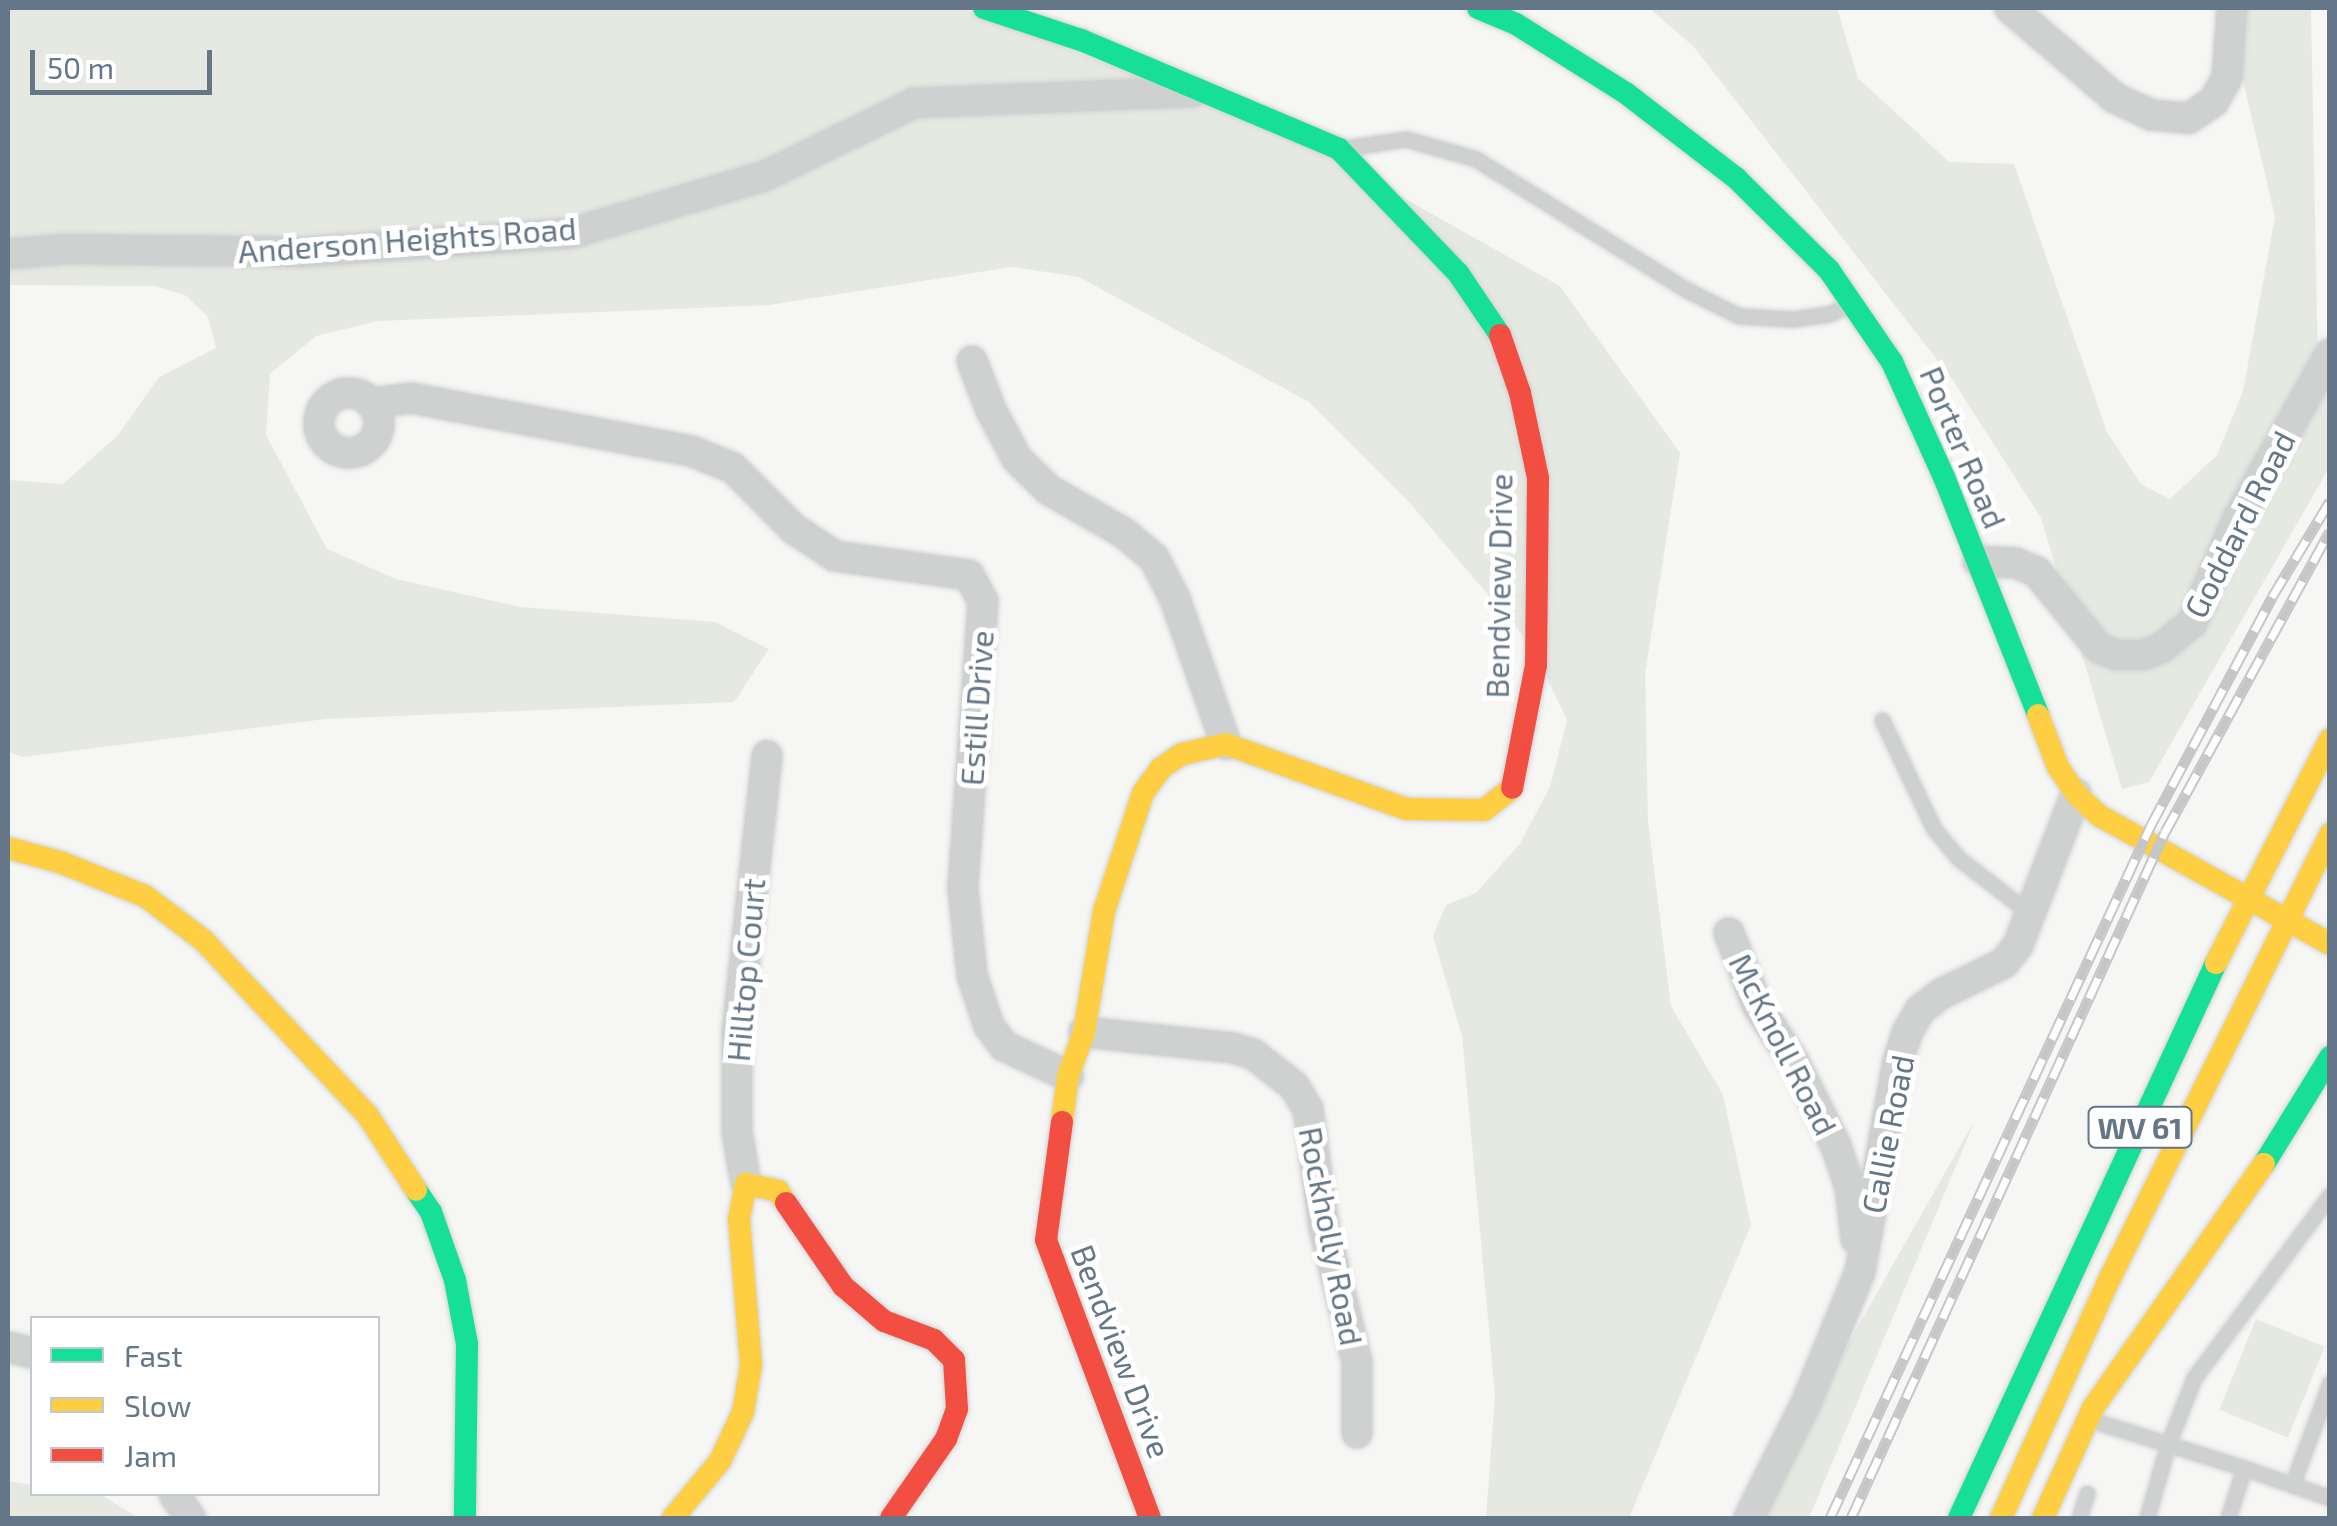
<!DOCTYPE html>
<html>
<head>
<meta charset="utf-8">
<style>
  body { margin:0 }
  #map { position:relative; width:2337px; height:1526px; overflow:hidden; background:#f6f6f4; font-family:"Exo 2",sans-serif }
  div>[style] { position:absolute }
  .green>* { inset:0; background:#e6e9e2; transform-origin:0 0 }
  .roads { filter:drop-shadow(0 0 2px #d1d3d4) drop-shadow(0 0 2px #d1d3d4) }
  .lane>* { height:15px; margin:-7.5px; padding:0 7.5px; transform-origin:7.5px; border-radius:7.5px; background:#cfd1d1 }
  .street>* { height:30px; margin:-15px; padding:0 15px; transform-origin:15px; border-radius:15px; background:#cfd1d1 }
  .street>.ring { margin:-15px; padding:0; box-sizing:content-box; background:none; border:30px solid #cfd1d1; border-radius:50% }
  .fast>* { height:22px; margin:-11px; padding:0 11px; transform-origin:11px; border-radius:11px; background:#16e098 }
  .slow>* { height:22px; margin:-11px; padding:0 11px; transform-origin:11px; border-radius:11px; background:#ffcf43 }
  .jam>* { height:22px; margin:-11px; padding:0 11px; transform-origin:11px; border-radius:11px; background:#f24e42 }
  .rail>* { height:11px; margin-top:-5.5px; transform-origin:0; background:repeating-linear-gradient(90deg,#fff 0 22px,#c5c6c7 0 44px); box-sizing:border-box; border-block:2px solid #c5c6c7 }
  span { translate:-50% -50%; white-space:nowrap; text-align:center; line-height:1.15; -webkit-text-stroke:10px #fff; paint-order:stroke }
  .shield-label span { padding:2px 8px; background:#fff; border:2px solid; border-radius:8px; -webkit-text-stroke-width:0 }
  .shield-label { font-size:30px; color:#647687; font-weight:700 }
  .street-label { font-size:32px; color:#647687 }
  .frame { position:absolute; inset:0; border:10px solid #647687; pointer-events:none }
  .legend { position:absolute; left:30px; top:1316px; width:350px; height:180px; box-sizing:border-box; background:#fff; border:2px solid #c1c8cf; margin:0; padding:12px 18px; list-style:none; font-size:30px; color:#647687 }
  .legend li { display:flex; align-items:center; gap:20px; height:50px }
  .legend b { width:50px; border:2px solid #c1c8cf }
  .scale { position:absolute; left:30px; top:50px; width:182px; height:45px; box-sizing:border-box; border:5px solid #647687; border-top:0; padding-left:12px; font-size:30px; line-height:35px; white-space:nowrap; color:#647687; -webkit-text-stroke:8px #fff; paint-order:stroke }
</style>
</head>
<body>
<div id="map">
  <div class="green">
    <div style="clip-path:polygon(8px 8px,962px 8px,1299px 139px,1560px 286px,1680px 453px,1645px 674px,1648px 821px,1671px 1006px,1723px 1095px,1751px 1225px,1629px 1518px,1486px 1518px,1495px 1395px,1462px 1036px,1433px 936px,1446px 905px,1476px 893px,1519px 845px,1550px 787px,1567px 720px,1531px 645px,1408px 501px,1309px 402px,1079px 277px,1012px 267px,769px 305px,378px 321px,316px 336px,270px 374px,266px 435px,327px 549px,396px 579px,520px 607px,715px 622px,769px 649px,734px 702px,326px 719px,23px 757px,8px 752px,8px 480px,63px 484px,118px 435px,159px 377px,216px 348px,208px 317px,185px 295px,155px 286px,8px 285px)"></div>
    <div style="clip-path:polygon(1649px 8px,1837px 8px,1858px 78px,1949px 162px,2014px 164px,2107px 432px,2141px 484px,2170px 499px,2217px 455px,2243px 391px,2275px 217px,2230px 26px,2220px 8px,2311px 8px,2318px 369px,2329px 368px,2329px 468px,2149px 782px,2122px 789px,2041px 518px,1952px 379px,1694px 47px)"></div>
    <div style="clip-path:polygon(1976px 1118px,1809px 1518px,1766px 1518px,1849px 1342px)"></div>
    <div style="left:2256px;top:1319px;width:74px;height:98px;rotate:22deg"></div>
    <div style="clip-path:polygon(8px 1481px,32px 1485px,32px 1494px,103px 1496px,139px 1518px,8px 1518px)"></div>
  </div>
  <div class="roads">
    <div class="lane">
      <div style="left:1345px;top:148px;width:62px;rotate:-8.4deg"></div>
      <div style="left:1406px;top:139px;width:73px;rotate:15.9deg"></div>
      <div style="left:1476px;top:159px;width:246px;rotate:31.9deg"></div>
      <div style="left:1685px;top:289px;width:60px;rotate:26.6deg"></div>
      <div style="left:1739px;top:316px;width:54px;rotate:3.2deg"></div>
      <div style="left:1793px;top:319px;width:36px;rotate:-8deg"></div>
      <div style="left:1829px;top:314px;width:21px;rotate:-25deg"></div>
      <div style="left:1882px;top:720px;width:121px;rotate:64.5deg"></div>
      <div style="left:1934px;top:829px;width:38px;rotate:50deg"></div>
      <div style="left:1958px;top:858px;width:93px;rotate:37.6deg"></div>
      <div style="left:2088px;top:1419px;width:164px;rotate:17.4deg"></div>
      <div style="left:2244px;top:1468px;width:52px;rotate:107.7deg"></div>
      <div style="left:2244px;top:1468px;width:91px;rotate:19.2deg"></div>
      <div style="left:2292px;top:1485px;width:109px;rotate:-69.6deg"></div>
      <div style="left:2079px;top:1518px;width:26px;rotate:-72deg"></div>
      <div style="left:2147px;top:1518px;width:77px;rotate:-74.2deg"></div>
      <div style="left:2168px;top:1444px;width:71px;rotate:-68.5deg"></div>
      <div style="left:2194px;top:1378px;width:228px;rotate:-53.4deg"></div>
    </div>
    <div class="street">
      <div style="left:2010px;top:8px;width:138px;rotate:40.6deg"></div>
      <div style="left:2115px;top:98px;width:40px;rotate:25deg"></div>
      <div style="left:2151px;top:115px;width:38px;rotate:5deg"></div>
      <div style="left:2189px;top:118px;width:30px;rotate:-34deg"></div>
      <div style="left:2214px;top:101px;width:26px;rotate:-61deg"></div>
      <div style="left:2227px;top:78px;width:70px;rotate:-85.9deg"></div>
      <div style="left:8px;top:254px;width:59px;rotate:-4.8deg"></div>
      <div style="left:67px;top:249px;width:236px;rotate:0.7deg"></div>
      <div style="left:303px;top:252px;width:270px;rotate:-4deg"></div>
      <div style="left:572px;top:233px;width:201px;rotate:-16.5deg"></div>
      <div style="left:765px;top:176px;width:166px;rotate:-26.1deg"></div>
      <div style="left:914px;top:103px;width:279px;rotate:-2.3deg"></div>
      <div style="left:972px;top:361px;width:53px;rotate:68.8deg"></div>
      <div style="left:991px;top:410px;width:55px;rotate:62deg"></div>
      <div style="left:1017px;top:459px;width:45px;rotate:44.1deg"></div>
      <div style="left:1049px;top:490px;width:86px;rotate:29.8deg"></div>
      <div style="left:1124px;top:533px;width:39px;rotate:40deg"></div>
      <div style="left:1154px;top:558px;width:46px;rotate:62.9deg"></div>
      <div style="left:1175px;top:599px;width:154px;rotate:70.6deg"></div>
      <div class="ring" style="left:319px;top:393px;width:30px;height:30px"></div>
      <div style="left:371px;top:403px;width:40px;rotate:-7.1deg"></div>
      <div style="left:411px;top:398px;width:285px;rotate:10.7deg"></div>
      <div style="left:691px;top:451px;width:45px;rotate:22deg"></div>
      <div style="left:733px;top:468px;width:86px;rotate:45deg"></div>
      <div style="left:794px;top:529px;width:49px;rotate:33.4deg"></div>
      <div style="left:835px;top:556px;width:135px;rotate:8.1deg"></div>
      <div style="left:969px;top:575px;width:30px;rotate:62deg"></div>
      <div style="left:983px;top:601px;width:289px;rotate:94deg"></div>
      <div style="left:963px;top:889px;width:86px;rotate:84deg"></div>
      <div style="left:972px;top:975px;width:54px;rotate:71.6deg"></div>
      <div style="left:989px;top:1026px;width:25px;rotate:53deg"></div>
      <div style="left:1004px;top:1046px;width:71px;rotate:25.1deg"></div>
      <div style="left:1978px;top:561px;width:38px;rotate:3deg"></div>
      <div style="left:2016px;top:563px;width:23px;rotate:23deg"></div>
      <div style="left:2037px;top:572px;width:98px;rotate:50.8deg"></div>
      <div style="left:2099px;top:648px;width:19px;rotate:21deg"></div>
      <div style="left:2117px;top:655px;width:26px"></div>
      <div style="left:2143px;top:655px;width:19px;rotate:-21deg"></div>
      <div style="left:2161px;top:648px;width:40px;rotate:-39deg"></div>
      <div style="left:2192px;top:623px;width:117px;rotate:-66.3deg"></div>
      <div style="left:2239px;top:516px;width:186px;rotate:-60.7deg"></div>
      <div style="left:1729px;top:933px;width:77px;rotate:68.7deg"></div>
      <div style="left:1757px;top:1005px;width:68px;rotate:57deg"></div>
      <div style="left:1794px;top:1062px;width:94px;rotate:63.4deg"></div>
      <div style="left:1836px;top:1146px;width:43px;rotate:71.1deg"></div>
      <div style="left:1850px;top:1187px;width:52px;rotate:83.4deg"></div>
      <div style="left:1084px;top:1032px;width:150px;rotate:6.1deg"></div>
      <div style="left:1233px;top:1048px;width:21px;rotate:17deg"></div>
      <div style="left:1253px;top:1054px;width:52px;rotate:38deg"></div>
      <div style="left:1294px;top:1086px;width:27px;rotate:59deg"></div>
      <div style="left:1308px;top:1109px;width:120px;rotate:82.3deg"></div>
      <div style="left:1324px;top:1228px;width:137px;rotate:76.1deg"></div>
      <div style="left:1357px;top:1361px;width:72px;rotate:90deg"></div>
      <div style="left:746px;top:1184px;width:53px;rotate:-99.8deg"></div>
      <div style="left:737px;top:1132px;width:100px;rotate:-90deg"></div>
      <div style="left:737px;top:1032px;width:278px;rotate:-83.8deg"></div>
      <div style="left:8px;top:1347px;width:25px;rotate:14deg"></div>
      <div style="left:174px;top:1494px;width:29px;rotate:56deg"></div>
      <div style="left:1749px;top:1518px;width:131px;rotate:-63.6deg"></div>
      <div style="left:1807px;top:1401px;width:139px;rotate:-67.7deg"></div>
      <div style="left:1860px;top:1272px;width:214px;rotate:-79.8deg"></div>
      <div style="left:1898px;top:1061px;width:32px;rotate:-72deg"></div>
      <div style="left:1908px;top:1031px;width:24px;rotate:-60deg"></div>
      <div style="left:1920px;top:1010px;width:26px;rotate:-37deg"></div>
      <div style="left:1941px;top:994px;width:70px;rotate:-26.2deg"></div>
      <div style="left:2004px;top:963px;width:23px;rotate:-52deg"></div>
      <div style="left:2018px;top:945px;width:162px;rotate:-69deg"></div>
    </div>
    <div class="fast">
      <div style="left:984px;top:8px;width:102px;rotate:18.3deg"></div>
      <div style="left:1081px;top:40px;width:280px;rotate:22.9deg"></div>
      <div style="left:1339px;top:149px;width:172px;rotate:46.2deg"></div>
      <div style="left:1458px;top:273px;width:75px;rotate:55.9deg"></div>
      <div style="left:1478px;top:8px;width:41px;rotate:22.8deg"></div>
      <div style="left:1516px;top:24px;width:131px;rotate:32.2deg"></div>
      <div style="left:1627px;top:94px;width:138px;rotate:37.6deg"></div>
      <div style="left:1736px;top:178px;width:131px;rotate:44.7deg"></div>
      <div style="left:1829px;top:270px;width:112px;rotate:55.6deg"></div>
      <div style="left:1892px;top:362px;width:126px;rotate:65.7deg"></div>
      <div style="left:1944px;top:477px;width:256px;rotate:68.4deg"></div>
      <div style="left:2264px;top:1164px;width:126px;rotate:-58.3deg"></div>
      <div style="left:416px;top:1190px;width:27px;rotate:56deg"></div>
      <div style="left:431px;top:1212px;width:72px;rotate:70.6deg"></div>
      <div style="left:455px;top:1280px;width:65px;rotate:79.4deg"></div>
      <div style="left:467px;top:1344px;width:174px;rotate:90.7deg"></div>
      <div style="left:1959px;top:1518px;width:612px;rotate:-65.15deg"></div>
    </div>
    <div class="slow">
      <div style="left:2038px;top:715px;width:56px;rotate:69deg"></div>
      <div style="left:2058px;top:767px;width:32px;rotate:56deg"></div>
      <div style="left:2076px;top:794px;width:33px;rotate:43deg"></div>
      <div style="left:2100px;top:816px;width:263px;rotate:29.1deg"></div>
      <div style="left:8px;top:848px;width:54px;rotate:15.1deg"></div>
      <div style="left:60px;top:862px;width:92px;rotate:21.8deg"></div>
      <div style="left:145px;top:896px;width:73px;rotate:37.2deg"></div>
      <div style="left:203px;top:940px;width:241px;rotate:46.8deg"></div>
      <div style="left:368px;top:1116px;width:88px;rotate:57deg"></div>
      <div style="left:2216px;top:963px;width:251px;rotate:-63deg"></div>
      <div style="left:1062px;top:1122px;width:46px;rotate:-82.6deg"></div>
      <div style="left:1068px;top:1076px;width:47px;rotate:-70deg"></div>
      <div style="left:1084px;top:1032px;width:123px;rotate:-80.6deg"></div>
      <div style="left:1104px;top:911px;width:124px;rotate:-71.7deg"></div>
      <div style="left:1143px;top:793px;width:31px;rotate:-54deg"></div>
      <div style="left:1161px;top:768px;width:25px;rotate:-34deg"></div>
      <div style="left:1182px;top:754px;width:45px;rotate:-12.8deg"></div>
      <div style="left:1226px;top:744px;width:192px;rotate:19.8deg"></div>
      <div style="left:1407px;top:809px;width:77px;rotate:0.7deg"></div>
      <div style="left:1484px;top:810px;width:36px;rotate:-38deg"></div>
      <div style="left:673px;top:1518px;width:74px;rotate:-50.5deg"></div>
      <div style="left:720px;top:1461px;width:54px;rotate:-64.9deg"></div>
      <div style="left:743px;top:1412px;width:48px;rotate:-80.3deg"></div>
      <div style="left:751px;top:1365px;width:146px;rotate:-94.7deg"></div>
      <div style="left:739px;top:1219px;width:36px;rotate:-79deg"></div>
      <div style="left:746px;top:1184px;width:33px;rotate:12deg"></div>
      <div style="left:778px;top:1191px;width:14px;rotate:56deg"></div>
      <div style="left:2001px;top:1518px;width:264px;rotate:-65.6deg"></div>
      <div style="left:2110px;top:1278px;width:496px;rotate:-63.6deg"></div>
      <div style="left:2043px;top:1518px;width:121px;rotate:-65.6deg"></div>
      <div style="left:2093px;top:1408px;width:298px;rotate:-55deg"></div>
    </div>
    <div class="jam">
      <div style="left:1500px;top:335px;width:61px;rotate:71deg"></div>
      <div style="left:1520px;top:393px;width:87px;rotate:78deg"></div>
      <div style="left:1538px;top:478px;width:187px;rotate:90.6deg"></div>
      <div style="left:1536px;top:665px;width:125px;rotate:101deg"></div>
      <div style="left:1062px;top:1122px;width:119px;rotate:97.7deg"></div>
      <div style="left:1046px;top:1240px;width:297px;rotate:69.5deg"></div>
      <div style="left:786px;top:1203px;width:101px;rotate:55.5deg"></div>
      <div style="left:843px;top:1286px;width:54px;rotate:40.5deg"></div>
      <div style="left:884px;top:1321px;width:53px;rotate:20.8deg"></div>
      <div style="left:934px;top:1340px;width:28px;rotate:45deg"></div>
      <div style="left:954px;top:1360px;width:49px;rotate:86.5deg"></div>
      <div style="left:957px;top:1409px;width:32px;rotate:110deg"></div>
      <div style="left:946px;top:1439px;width:96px;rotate:124.8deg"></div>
    </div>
  </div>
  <div class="rail">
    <div style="left:1830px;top:1518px;width:764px;rotate:-65.15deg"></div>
    <div style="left:2151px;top:825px;width:258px;rotate:-62deg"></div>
    <div style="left:2272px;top:597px;width:112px;rotate:-58.9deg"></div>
    <div style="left:1851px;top:1518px;width:754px;rotate:-65.41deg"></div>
    <div style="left:2165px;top:832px;width:343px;rotate:-61.3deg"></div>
  </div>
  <div class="shield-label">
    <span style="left:2140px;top:1127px">WV 61</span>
  </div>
  <div class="street-label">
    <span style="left:407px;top:239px;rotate:-4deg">Anderson Heights Road</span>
    <span style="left:1964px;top:447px;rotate:67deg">Porter Road</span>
    <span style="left:2239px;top:524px;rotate:-63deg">Goddard Road</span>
    <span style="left:1498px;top:586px;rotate:-89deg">Bendview Drive</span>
    <span style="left:976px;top:708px;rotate:-86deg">Estill Drive</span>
    <span style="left:745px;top:970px;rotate:-85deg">Hilltop Court</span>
    <span style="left:1784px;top:1044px;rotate:63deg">McKnoll Road</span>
    <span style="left:1887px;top:1134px;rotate:-79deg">Callie Road</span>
    <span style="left:1332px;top:1236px;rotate:79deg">Rockholly Road</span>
    <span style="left:1122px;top:1351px;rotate:69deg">Bendview Drive</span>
  </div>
  <div class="frame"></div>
  <ul class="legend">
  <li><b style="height:12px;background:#16e098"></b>Fast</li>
  <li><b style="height:12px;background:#ffcf43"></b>Slow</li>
  <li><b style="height:12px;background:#f24e42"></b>Jam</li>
  </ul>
  <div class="scale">50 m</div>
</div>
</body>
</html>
